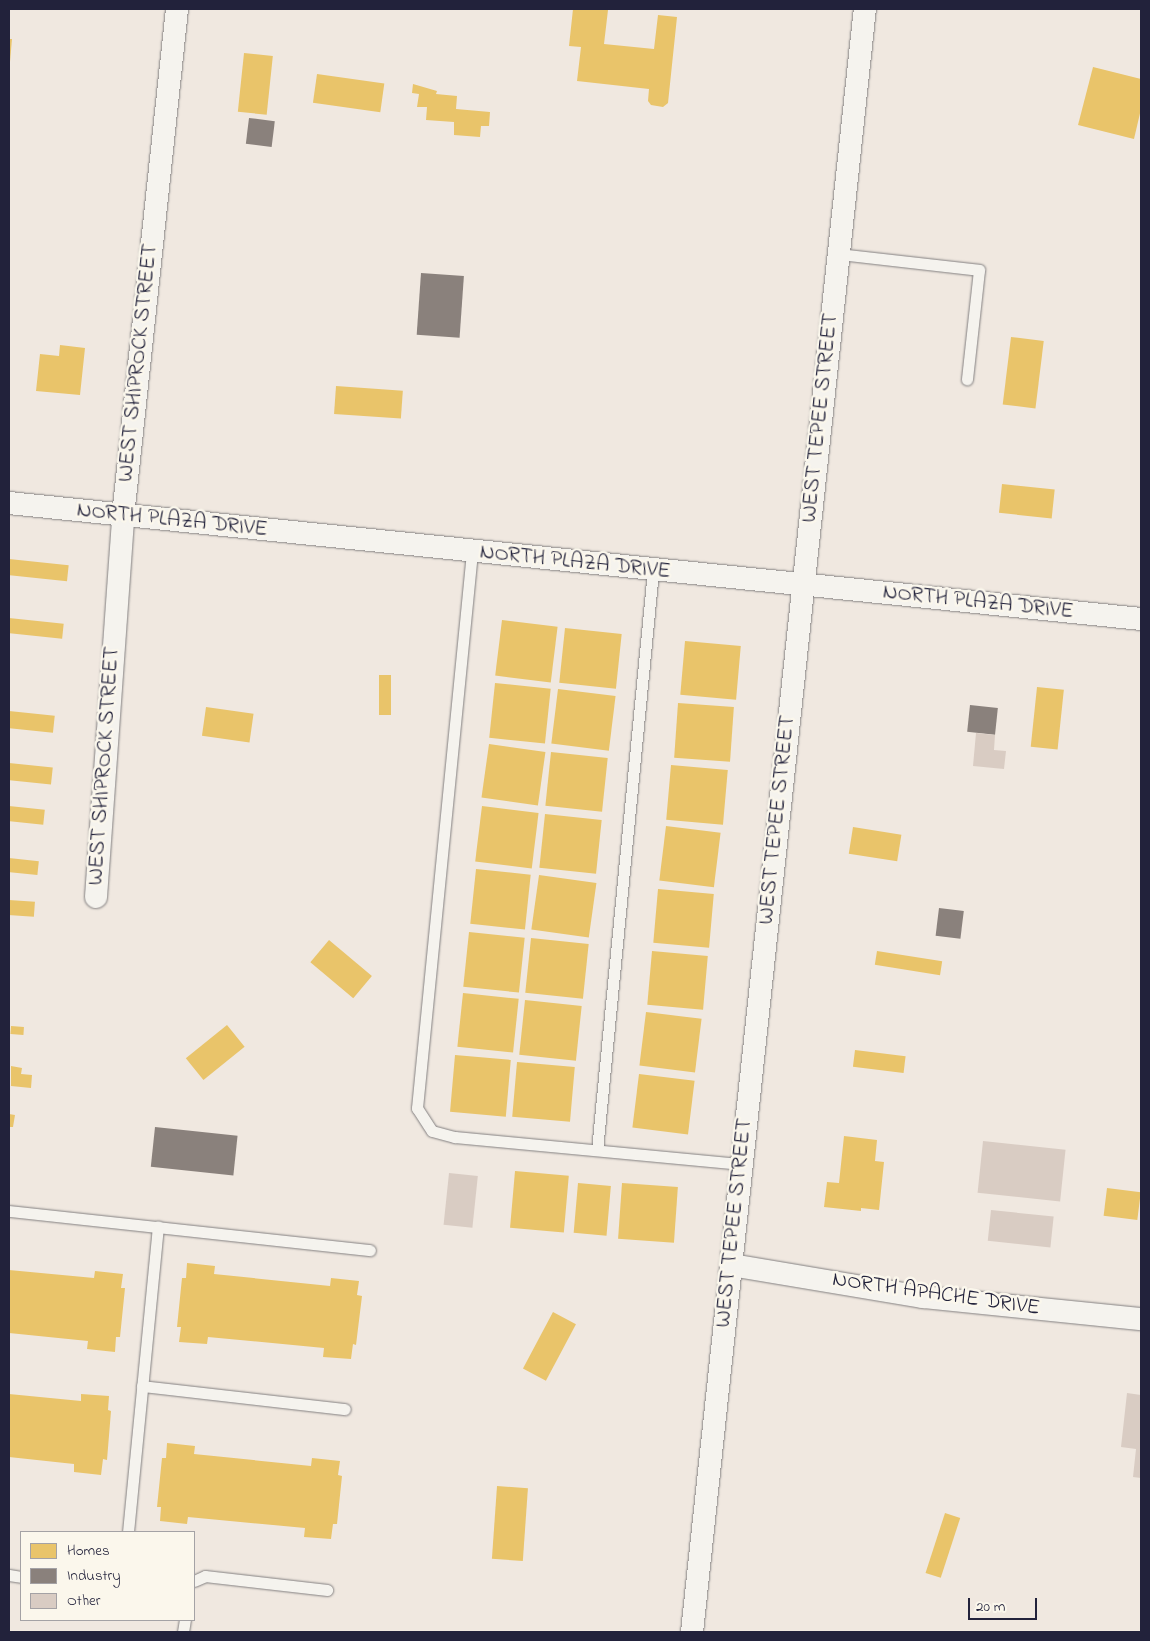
<!DOCTYPE html>
<html>
<head>
<meta charset="utf-8">
<style>
  body { margin:0 }
  #map { position:relative; width:1150px; height:1641px; overflow:hidden; background:#f0e8e0; font-family:"Indie Flower",sans-serif }
  div>[style] { position:absolute }
  .homes>* { inset:0; background:#e9c46a; transform-origin:0 0 }
  .industry>* { inset:0; background:#8a817c; transform-origin:0 0 }
  .building>* { inset:0; background:#d9ccc3; transform-origin:0 0 }
  .roads { filter:drop-shadow(0 0 1px #838081) drop-shadow(0 0 1px #838081) }
  .lane>* { height:11px; margin:-5.5px; padding:0 5.5px; transform-origin:5.5px; border-radius:5.5px; background:#f5f3ee }
  .street>* { height:22px; margin:-11px; padding:0 11px; transform-origin:11px; border-radius:11px; background:#f5f3ee }
  span { translate:-50% -50%; white-space:nowrap; text-align:center; line-height:1.15; -webkit-text-stroke:5px #fbf7ec; paint-order:stroke }
  .street-label { font-size:22px; color:#22223b }
  .frame { position:absolute; inset:0; border:10px solid #22223b; pointer-events:none }
  .legend { position:absolute; left:20px; top:1531px; width:175px; height:90px; box-sizing:border-box; background:#fbf7ec; border:1px solid #a4a2a5; margin:0; padding:6px 9px; list-style:none; font-size:15px; color:#22223b }
  .legend li { display:flex; align-items:center; gap:10px; height:25px }
  .legend b { width:25px; border:1px solid #a4a2a5 }
  .scale { position:absolute; left:968px; top:1598px; width:69px; height:22px; box-sizing:border-box; border:2px solid #22223b; border-top:0; padding-left:6px; font-size:15px; line-height:18px; white-space:nowrap; color:#22223b; -webkit-text-stroke:4px #fbf7ec; paint-order:stroke }
</style>
</head>
<body>
<div id="map">
  <div class="homes">
    <div style="clip-path:polygon(573px 9px,608px 10px,604px 44px,654px 49px,658px 15px,677px 17px,668px 103px,663px 107px,651px 105px,648px 101px,649px 89px,577px 81px,581px 47px,569px 46px)"></div>
    <div style="clip-path:polygon(9px 39px,12px 39px,10px 62px,9px 62px)"></div>
    <div style="left:244px;top:53px;width:29px;height:59px;rotate:6deg"></div>
    <div style="clip-path:polygon(1093px 67px,1141px 79px,1141px 109px,1134px 139px,1078px 125px)"></div>
    <div style="left:317px;top:74px;width:68px;height:29px;rotate:8deg"></div>
    <div style="clip-path:polygon(413px 84px,437px 91px,436px 94px,457px 96px,456px 109px,490px 112px,489px 126px,481px 126px,480px 137px,454px 135px,454px 122px,426px 120px,427px 107px,417px 107px,419px 94px,412px 93px)"></div>
    <div style="left:1011px;top:337px;width:33px;height:68px;rotate:7deg"></div>
    <div style="clip-path:polygon(60px 345px,85px 348px,80px 395px,36px 391px,40px 354px,59px 356px)"></div>
    <div style="left:336px;top:386px;width:67px;height:28px;rotate:4deg"></div>
    <div style="left:1002px;top:484px;width:53px;height:29px;rotate:6deg"></div>
    <div style="left:9px;top:559px;width:60px;height:16px;rotate:6deg"></div>
    <div style="left:9px;top:618px;width:55px;height:15px;rotate:6deg"></div>
    <div style="left:502px;top:620px;width:56px;height:56px;rotate:7deg"></div>
    <div style="left:565px;top:628px;width:57px;height:55px;rotate:6deg"></div>
    <div style="left:685px;top:641px;width:56px;height:54px;rotate:5deg"></div>
    <div style="left:379px;top:675px;width:12px;height:40px"></div>
    <div style="left:495px;top:683px;width:56px;height:55px;rotate:6deg"></div>
    <div style="left:1037px;top:687px;width:27px;height:60px;rotate:6deg"></div>
    <div style="left:558px;top:689px;width:58px;height:55px;rotate:7deg"></div>
    <div style="left:678px;top:703px;width:56px;height:55px;rotate:4deg"></div>
    <div style="left:206px;top:707px;width:48px;height:29px;rotate:8deg"></div>
    <div style="left:9px;top:711px;width:46px;height:17px;rotate:6deg"></div>
    <div style="left:489px;top:744px;width:57px;height:54px;rotate:8deg"></div>
    <div style="left:551px;top:752px;width:57px;height:54px;rotate:6deg"></div>
    <div style="left:9px;top:763px;width:44px;height:17px;rotate:6deg"></div>
    <div style="left:671px;top:765px;width:57px;height:55px;rotate:5deg"></div>
    <div style="left:9px;top:806px;width:36px;height:15px;rotate:6deg"></div>
    <div style="left:482px;top:806px;width:57px;height:56px;rotate:7deg"></div>
    <div style="left:545px;top:814px;width:57px;height:54px;rotate:6deg"></div>
    <div style="left:666px;top:826px;width:55px;height:55px;rotate:7deg"></div>
    <div style="left:853px;top:827px;width:49px;height:27px;rotate:9deg"></div>
    <div style="left:9px;top:858px;width:30px;height:14px;rotate:6deg"></div>
    <div style="left:476px;top:869px;width:55px;height:55px;rotate:6deg"></div>
    <div style="left:539px;top:875px;width:58px;height:55px;rotate:8deg"></div>
    <div style="left:658px;top:889px;width:56px;height:54px;rotate:5deg"></div>
    <div style="left:9px;top:900px;width:26px;height:15px;rotate:4deg"></div>
    <div style="left:469px;top:932px;width:56px;height:55px;rotate:6deg"></div>
    <div style="left:531px;top:938px;width:58px;height:55px;rotate:6deg"></div>
    <div style="left:329px;top:940px;width:56px;height:29px;rotate:40deg"></div>
    <div style="left:652px;top:951px;width:56px;height:54px;rotate:5deg"></div>
    <div style="left:877px;top:951px;width:66px;height:14px;rotate:9deg"></div>
    <div style="left:463px;top:993px;width:56px;height:54px;rotate:6deg"></div>
    <div style="left:525px;top:1000px;width:57px;height:55px;rotate:6deg"></div>
    <div style="left:646px;top:1012px;width:56px;height:54px;rotate:7deg"></div>
    <div style="left:227px;top:1025px;width:28px;height:53px;rotate:51deg"></div>
    <div style="left:11px;top:1026px;width:13px;height:8px;rotate:4deg"></div>
    <div style="left:855px;top:1050px;width:51px;height:17px;rotate:7deg"></div>
    <div style="left:455px;top:1055px;width:56px;height:57px;rotate:5deg"></div>
    <div style="left:517px;top:1062px;width:58px;height:55px;rotate:5deg"></div>
    <div style="clip-path:polygon(11px 1066px,22px 1068px,21px 1074px,32px 1075px,31px 1088px,11px 1086px)"></div>
    <div style="left:639px;top:1074px;width:56px;height:54px;rotate:7deg"></div>
    <div style="clip-path:polygon(9px 1114px,15px 1115px,13px 1127px,9px 1127px)"></div>
    <div style="clip-path:polygon(844px 1136px,877px 1140px,875px 1161px,884px 1162px,879px 1210px,861px 1208px,861px 1211px,824px 1207px,827px 1182px,839px 1183px)"></div>
    <div style="left:515px;top:1171px;width:54px;height:57px;rotate:5deg"></div>
    <div style="left:578px;top:1183px;width:33px;height:50px;rotate:5deg"></div>
    <div style="left:622px;top:1183px;width:56px;height:56px;rotate:4deg"></div>
    <div style="left:1107px;top:1188px;width:34px;height:28px;rotate:7deg"></div>
    <div style="clip-path:polygon(187px 1263px,215px 1266px,214px 1274px,330px 1286px,331px 1278px,359px 1281px,357px 1295px,362px 1296px,356px 1345px,353px 1344px,351px 1359px,323px 1357px,324px 1348px,208px 1337px,207px 1344px,179px 1342px,181px 1327px,177px 1327px,182px 1278px,186px 1278px)"></div>
    <div style="clip-path:polygon(9px 1270px,94px 1278px,95px 1271px,123px 1274px,121px 1288px,125px 1288px,120px 1337px,116px 1337px,115px 1352px,87px 1349px,88px 1341px,9px 1333px)"></div>
    <div style="left:553px;top:1312px;width:26px;height:64px;rotate:28deg"></div>
    <div style="clip-path:polygon(9px 1394px,81px 1401px,81px 1394px,109px 1396px,108px 1410px,111px 1411px,107px 1460px,103px 1459px,101px 1475px,74px 1472px,74px 1464px,9px 1457px)"></div>
    <div style="clip-path:polygon(167px 1443px,195px 1446px,194px 1454px,311px 1466px,312px 1458px,340px 1461px,338px 1475px,342px 1476px,337px 1524px,333px 1524px,331px 1539px,304px 1537px,305px 1528px,188px 1517px,187px 1524px,160px 1521px,161px 1507px,157px 1507px,162px 1458px,166px 1458px)"></div>
    <div style="left:497px;top:1486px;width:31px;height:73px;rotate:4deg"></div>
    <div style="left:945px;top:1513px;width:16px;height:63px;rotate:18deg"></div>
  </div>
  <div class="industry">
    <div style="left:249px;top:118px;width:26px;height:26px;rotate:7deg"></div>
    <div style="left:421px;top:273px;width:43px;height:62px;rotate:4deg"></div>
    <div style="left:970px;top:705px;width:28px;height:27px;rotate:6deg"></div>
    <div style="left:939px;top:908px;width:25px;height:28px;rotate:7deg"></div>
    <div style="left:155px;top:1127px;width:83px;height:40px;rotate:6deg"></div>
  </div>
  <div class="building">
    <div style="clip-path:polygon(976px 733px,995px 735px,994px 750px,1006px 751px,1004px 769px,973px 766px)"></div>
    <div style="left:983px;top:1141px;width:83px;height:52px;rotate:6deg"></div>
    <div style="left:449px;top:1173px;width:29px;height:52px;rotate:6deg"></div>
    <div style="left:991px;top:1210px;width:63px;height:31px;rotate:6deg"></div>
    <div style="clip-path:polygon(1127px 1393px,1141px 1395px,1141px 1478px,1133px 1477px,1136px 1449px,1121px 1447px)"></div>
  </div>
  <div class="roads">
    <div class="lane">
      <div style="left:839px;top:254px;width:141px;rotate:6.5deg"></div>
      <div style="left:979px;top:270px;width:110px;rotate:96.3deg"></div>
      <div style="left:472px;top:552px;width:559px;rotate:95.65deg"></div>
      <div style="left:417px;top:1108px;width:27px;rotate:57deg"></div>
      <div style="left:432px;top:1131px;width:24px;rotate:15deg"></div>
      <div style="left:455px;top:1137px;width:288px;rotate:5.4deg"></div>
      <div style="left:597px;top:1150px;width:582px;rotate:-84.48deg"></div>
      <div style="left:9px;top:1211px;width:363px;rotate:6.2deg"></div>
      <div style="left:142px;top:1386px;width:204px;rotate:6.5deg"></div>
      <div style="left:128px;top:1532px;width:307px;rotate:-84.4deg"></div>
      <div style="left:9px;top:1575px;width:12px;rotate:9deg"></div>
      <div style="left:194px;top:1581px;width:12px;rotate:-24deg"></div>
      <div style="left:205px;top:1576px;width:123px;rotate:6.5deg"></div>
      <div style="left:183px;top:1632px;width:12px;rotate:-81deg"></div>
    </div>
    <div class="street">
      <div style="left:9px;top:503px;width:1138px;rotate:5.85deg"></div>
      <div style="left:96px;top:897px;width:382px;rotate:-85.9deg"></div>
      <div style="left:123px;top:516px;width:510px;rotate:-83.92deg"></div>
      <div style="left:731px;top:1265px;width:195px;rotate:9.5deg"></div>
      <div style="left:923px;top:1297px;width:219px;rotate:5.8deg"></div>
      <div style="left:692px;top:1632px;width:1632px;rotate:-83.92deg"></div>
    </div>
  </div>
  <div class="street-label">
    <span style="left:139px;top:363px;rotate:-84deg">WEST SHIPROCK STREET</span>
    <span style="left:821px;top:418px;rotate:-84deg">WEST TEPEE STREET</span>
    <span style="left:172px;top:521px;rotate:6deg">NORTH PLAZA DRIVE</span>
    <span style="left:575px;top:563px;rotate:6deg">NORTH PLAZA DRIVE</span>
    <span style="left:978px;top:603px;rotate:6deg">NORTH PLAZA DRIVE</span>
    <span style="left:105px;top:766px;rotate:-86deg">WEST SHIPROCK STREET</span>
    <span style="left:778px;top:820px;rotate:-84deg">WEST TEPEE STREET</span>
    <span style="left:735px;top:1223px;rotate:-84deg">WEST TEPEE STREET</span>
    <span style="left:936px;top:1295px;rotate:8deg">NORTH APACHE DRIVE</span>
  </div>
  <div class="frame"></div>
  <ul class="legend">
  <li><b style="height:14px;background:#e9c46a"></b>Homes</li>
  <li><b style="height:14px;background:#8a817c"></b>Industry</li>
  <li><b style="height:14px;background:#d9ccc3"></b>Other</li>
  </ul>
  <div class="scale">20 m</div>
</div>
</body>
</html>
